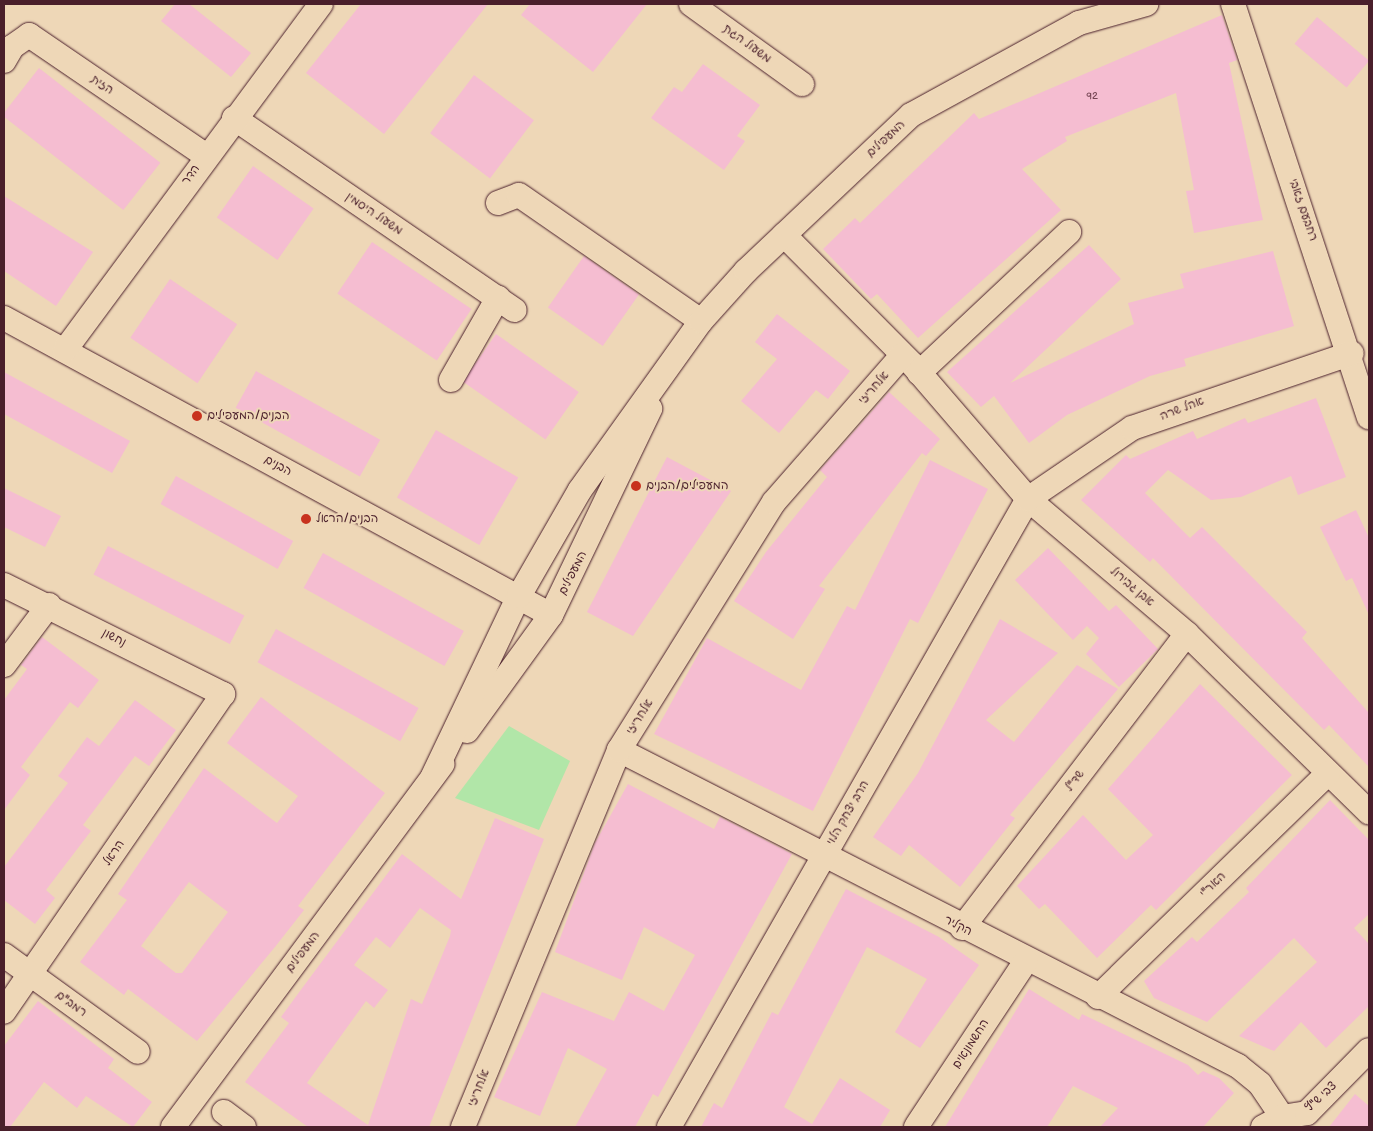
<!DOCTYPE html>
<html>
<head>
<meta charset="utf-8">
<style>
  body { margin:0 }
  #map { position:relative; width:1373px; height:1131px; overflow:hidden; background:#eed7b7; font-family:"Balsamiq Sans","Playpen Sans Hebrew",sans-serif }
  div>[style] { position:absolute }
  .green>* { inset:0; background:#b1e6a8 }
  .building>* { inset:0; background:#f5bdd1; transform-origin:0 0 }
  .roads { filter:drop-shadow(0 0 1px #4a1f2b) drop-shadow(0 0 1px #4a1f2b) }
  .minor>* { height:24px; margin:-12px; padding:0 12px; transform-origin:12px; border-radius:12px; background:#eed7b7 }
  .dots>* { width:14px; height:14px; translate:-50% -50%; box-sizing:border-box; border:2px solid #eed7b7; border-radius:50% }
  span { translate:-50% -50%; white-space:nowrap; text-align:center; line-height:1.15; -webkit-text-stroke:4px #eed7b7; paint-order:stroke }
  .number-label { font-size:10px; color:#754654 }
  .number-label span { -webkit-text-stroke-width:0 }
  .street-label { font-size:12px; color:#4a1f2b }
  .poi-label { font-size:12px; color:#4a1f2b }
  .left { translate:0 -50%; text-align:left }
  .frame { position:absolute; inset:0; border:5px solid #4a1f2b; pointer-events:none }
</style>
</head>
<body>
<div id="map">
  <div class="green">
    <div style="clip-path:polygon(509px 726px,570px 761px,539px 830px,455px 798px)"></div>
  </div>
  <div class="building">
    <div style="clip-path:polygon(175px 4px,189px 4px,251px 53px,231px 77px,161px 21px)"></div>
    <div style="clip-path:polygon(361px 4px,488px 4px,384px 134px,306px 73px)"></div>
    <div style="clip-path:polygon(530px 4px,647px 4px,593px 72px,521px 15px)"></div>
    <div style="clip-path:polygon(1222px 15px,1237px 60px,1229px 63px,1263px 220px,1194px 233px,1186px 191px,1194px 190px,1176px 93px,1065px 137px,1067px 141px,1022px 169px,1061px 210px,918px 338px,877px 294px,871px 299px,823px 249px,855px 218px,860px 223px,974px 113px,979px 119px)"></div>
    <div style="left:1317px;top:17px;width:68px;height:35px;rotate:40deg"></div>
    <div style="clip-path:polygon(703px 64px,760px 105px,737px 136px,745px 141px,724px 170px,651px 118px,674px 87px,682px 92px)"></div>
    <div style="left:39px;top:68px;width:154px;height:60px;rotate:38deg"></div>
    <div style="left:474px;top:75px;width:75px;height:73px;rotate:37deg"></div>
    <div style="left:253px;top:166px;width:74px;height:63px;rotate:35deg"></div>
    <div style="clip-path:polygon(4px 196px,93px 252px,56px 306px,4px 271px)"></div>
    <div style="left:372px;top:242px;width:120px;height:62px;rotate:34deg"></div>
    <div style="clip-path:polygon(1089px 245px,1121px 279px,1010px 383px,1134px 324px,1128px 303px,1184px 288px,1180px 274px,1273px 251px,1294px 326px,1184px 359px,1186px 366px,1150px 376px,1067px 415px,1029px 443px,994px 396px,981px 407px,947px 372px)"></div>
    <div style="left:584px;top:256px;width:67px;height:63px;rotate:35deg"></div>
    <div style="left:170px;top:279px;width:81px;height:71px;rotate:34deg"></div>
    <div style="clip-path:polygon(777px 314px,850px 371px,828px 399px,816px 390px,779px 433px,741px 401px,777px 359px,755px 342px)"></div>
    <div style="left:496px;top:334px;width:101px;height:58px;rotate:35deg"></div>
    <div style="left:256px;top:371px;width:142px;height:42px;rotate:29deg"></div>
    <div style="clip-path:polygon(4px 372px,130px 441px,112px 473px,4px 414px)"></div>
    <div style="clip-path:polygon(889px 392px,940px 439px,926px 456px,922px 453px,819px 586px,825px 589px,793px 639px,734px 601px,766px 552px,827px 477px,820px 470px)"></div>
    <div style="clip-path:polygon(1316px 398px,1346px 477px,1298px 495px,1291px 476px,1241px 497px,1211px 500px,1168px 470px,1145px 493px,1190px 538px,1202px 527px,1307px 632px,1302px 638px,1369px 713px,1369px 767px,1329px 725px,1324px 730px,1153px 558px,1150px 562px,1081px 500px,1126px 455px,1130px 459px,1193px 431px,1197px 439px,1245px 418px,1248px 423px)"></div>
    <div style="left:436px;top:430px;width:95px;height:78px;rotate:30deg"></div>
    <div style="clip-path:polygon(667px 457px,731px 491px,633px 636px,587px 612px)"></div>
    <div style="clip-path:polygon(930px 460px,988px 489px,918px 623px,910px 619px,813px 811px,654px 734px,707px 638px,801px 690px,847px 606px,855px 610px)"></div>
    <div style="left:176px;top:476px;width:134px;height:32px;rotate:29deg"></div>
    <div style="clip-path:polygon(4px 488px,61px 516px,45px 547px,4px 527px)"></div>
    <div style="clip-path:polygon(1356px 510px,1369px 538px,1369px 615px,1352px 578px,1346px 581px,1320px 527px)"></div>
    <div style="left:108px;top:546px;width:153px;height:32px;rotate:27deg"></div>
    <div style="clip-path:polygon(1048px 548px,1109px 611px,1116px 605px,1158px 649px,1119px 687px,1086px 654px,1099px 638px,1087px 626px,1073px 640px,1015px 580px)"></div>
    <div style="left:323px;top:553px;width:161px;height:40px;rotate:29deg"></div>
    <div style="clip-path:polygon(1000px 619px,1058px 653px,986px 720px,1014px 742px,1077px 665px,1118px 689px,1010px 815px,1015px 818px,960px 887px,909px 845px,901px 856px,873px 837px,918px 773px)"></div>
    <div style="left:276px;top:629px;width:163px;height:38px;rotate:29deg"></div>
    <div style="clip-path:polygon(42px 637px,99px 680px,78px 708px,70px 702px,21px 767px,30px 775px,4px 810px,4px 700px,27px 669px,21px 665px)"></div>
    <div style="clip-path:polygon(1200px 684px,1292px 775px,1156px 910px,1151px 905px,1097px 958px,1045px 904px,1039px 909px,1017px 886px,1083px 815px,1126px 860px,1153px 835px,1108px 789px)"></div>
    <div style="clip-path:polygon(evenodd,261px 697px,385px 793px,298px 906px,304px 910px,275px 947px,197px 1041px,128px 989px,124px 995px,80px 962px,127px 900px,118px 894px,204px 768px,277px 823px,298px 796px,227px 743px,261px 697px,189px 882px,228px 912px,182px 973px,176px 973px,141px 946px,189px 882px)"></div>
    <div style="clip-path:polygon(135px 700px,176px 730px,149px 766px,135px 756px,83px 825px,91px 831px,46px 890px,55px 898px,35px 924px,4px 900px,4px 867px,68px 783px,58px 776px,87px 737px,99px 746px)"></div>
    <div style="clip-path:polygon(628px 784px,714px 829px,720px 817px,792px 854px,658px 1097px,653px 1094px,635px 1127px,575px 1127px,607px 1069px,568px 1048px,540px 1116px,494px 1097px,542px 992px,614px 1021px,629px 992px,664px 1011px,695px 955px,644px 927px,622px 980px,555px 952px,595px 843px)"></div>
    <div style="clip-path:polygon(1330px 800px,1369px 840px,1369px 914px,1354px 928px,1369px 944px,1369px 1006px,1326px 1048px,1301px 1022px,1274px 1051px,1239px 1036px,1317px 962px,1294px 938px,1207px 1022px,1154px 998px,1144px 981px,1192px 937px,1197px 942px,1249px 892px,1246px 888px)"></div>
    <div style="clip-path:polygon(evenodd,495px 818px,544px 839px,429px 1127px,308px 1127px,245px 1082px,289px 1023px,281px 1017px,300px 991px,402px 854px,461px 899px,495px 818px,420px 908px,451px 930px,450px 936px,422px 1004px,411px 999px,368px 1125px,307px 1083px,366px 1001px,374px 1008px,388px 990px,354px 965px,376px 937px,390px 948px,420px 908px)"></div>
    <div style="clip-path:polygon(846px 889px,939px 937px,979px 965px,920px 1048px,895px 1032px,927px 979px,867px 947px,784px 1107px,812px 1124px,840px 1078px,890px 1110px,880px 1127px,701px 1127px,714px 1103px,722px 1108px,772px 1012px,778px 1015px)"></div>
    <div style="clip-path:polygon(1029px 989px,1079px 1020px,1082px 1014px,1188px 1065px,1198px 1075px,1203px 1071px,1219px 1078px,1234px 1093px,1203px 1127px,1100px 1127px,1118px 1108px,1073px 1086px,1047px 1127px,945px 1127px)"></div>
    <div style="clip-path:polygon(38px 1001px,114px 1059px,108px 1068px,152px 1102px,133px 1127px,86px 1096px,77px 1108px,44px 1082px,10px 1127px,4px 1127px,4px 1046px)"></div>
    <div style="clip-path:polygon(1355px 1094px,1369px 1106px,1369px 1127px,1329px 1127px)"></div>
  </div>
  <div class="roads">
    <div class="minor">
      <div style="left:691px;top:4px;width:137px;rotate:35.8deg"></div>
      <div style="left:1233px;top:4px;width:435px;rotate:71.8deg"></div>
      <div style="left:4px;top:61px;width:16px;rotate:-60deg"></div>
      <div style="left:12px;top:47px;width:21px;rotate:-35deg"></div>
      <div style="left:29px;top:35px;width:213px;rotate:34.3deg"></div>
      <div style="left:234px;top:118px;width:340px;rotate:34.4deg"></div>
      <div style="left:498px;top:203px;width:22px;rotate:-21deg"></div>
      <div style="left:519px;top:195px;width:221px;rotate:34.7deg"></div>
      <div style="left:784px;top:235px;width:182px;rotate:45.2deg"></div>
      <div style="left:912px;top:364px;width:178px;rotate:49.3deg"></div>
      <div style="left:1028px;top:499px;width:209px;rotate:40.3deg"></div>
      <div style="left:1187px;top:634px;width:255px;rotate:44.4deg"></div>
      <div style="left:4px;top:318px;width:622px;rotate:28.5deg"></div>
      <div style="left:65px;top:350px;width:430px;rotate:-53.5deg"></div>
      <div style="left:919px;top:373px;width:206px;rotate:-43.2deg"></div>
      <div style="left:451px;top:380px;width:95px;rotate:-60.2deg"></div>
      <div style="left:4px;top:585px;width:245px;rotate:26.5deg"></div>
      <div style="left:223px;top:694px;width:386px;rotate:124.6deg"></div>
      <div style="left:4px;top:665px;width:75px;rotate:-53.1deg"></div>
      <div style="left:467px;top:731px;width:143px;rotate:-54.1deg"></div>
      <div style="left:551px;top:615px;width:229px;rotate:-64.3deg"></div>
      <div style="left:619px;top:750px;width:695px;rotate:27.04deg"></div>
      <div style="left:1238px;top:1066px;width:28px;rotate:39deg"></div>
      <div style="left:1260px;top:1084px;width:52px;rotate:56deg"></div>
      <div style="left:433px;top:776px;width:199px;rotate:-64.5deg"></div>
      <div style="left:519px;top:596px;width:122px;rotate:-60.1deg"></div>
      <div style="left:580px;top:490px;width:208px;rotate:-54.4deg"></div>
      <div style="left:701px;top:321px;width:67px;rotate:-48deg"></div>
      <div style="left:746px;top:271px;width:227px;rotate:-43.4deg"></div>
      <div style="left:911px;top:115px;width:192px;rotate:-28.7deg"></div>
      <div style="left:1079px;top:23px;width:70px;rotate:-15.8deg"></div>
      <div style="left:962px;top:928px;width:370px;rotate:-52.6deg"></div>
      <div style="left:4px;top:955px;width:165px;rotate:35.9deg"></div>
      <div style="left:1098px;top:997px;width:321px;rotate:-44.2deg"></div>
      <div style="left:224px;top:1112px;width:25px;rotate:37deg"></div>
      <div style="left:173px;top:1127px;width:452px;rotate:-53.4deg"></div>
      <div style="left:463px;top:1127px;width:408px;rotate:-67.5deg"></div>
      <div style="left:619px;top:750px;width:292px;rotate:-58deg"></div>
      <div style="left:774px;top:502px;width:194px;rotate:-48.8deg"></div>
      <div style="left:669px;top:1127px;width:723px;rotate:-60.25deg"></div>
      <div style="left:1028px;top:499px;width:126px;rotate:-34.3deg"></div>
      <div style="left:1132px;top:428px;width:232px;rotate:-18.8deg"></div>
      <div style="left:916px;top:1127px;width:199px;rotate:-56.5deg"></div>
      <div style="left:1263px;top:1127px;width:21px;rotate:-28deg"></div>
      <div style="left:1282px;top:1117px;width:25px;rotate:-9deg"></div>
      <div style="left:1307px;top:1113px;width:88px;rotate:-45.5deg"></div>
    </div>
  </div>
  <div class="dots">
    <div style="left:197px;top:416px;background:#c8321e"></div>
    <div style="left:636px;top:486px;background:#c8321e"></div>
    <div style="left:306px;top:519px;background:#c8321e"></div>
  </div>
  <div class="number-label">
    <span style="left:1092px;top:97px">92</span>
  </div>
  <div class="street-label">
    <span style="left:747px;top:44px;rotate:36deg">משעול הגת</span>
    <span style="left:102px;top:85px;rotate:34deg">הזית</span>
    <span style="left:886px;top:139px;rotate:-43deg">המעפילים</span>
    <span style="left:191px;top:175px;rotate:-54deg">הדר</span>
    <span style="left:1303px;top:210px;rotate:71deg">רחבעם זאבי</span>
    <span style="left:374px;top:214px;rotate:34deg">משעול היסמין</span>
    <span style="left:874px;top:388px;rotate:-49deg">אלחריזי</span>
    <span style="left:1182px;top:409px;rotate:-21deg">אהל שרה</span>
    <span style="left:278px;top:466px;rotate:28deg">הבנים</span>
    <span style="left:573px;top:573px;rotate:-63deg">המעפילים</span>
    <span style="left:1132px;top:587px;rotate:40deg">אבן גבירול</span>
    <span style="left:114px;top:638px;rotate:27deg">נחשון</span>
    <span style="left:640px;top:717px;rotate:-58deg">אלחריזי</span>
    <span style="left:1075px;top:781px;rotate:-53deg">שד"ל</span>
    <span style="left:848px;top:813px;rotate:-60deg">הרב יצחק הלוי</span>
    <span style="left:114px;top:853px;rotate:-56deg">הראל</span>
    <span style="left:1213px;top:885px;rotate:-44deg">האר"י</span>
    <span style="left:958px;top:926px;rotate:27deg">הקליר</span>
    <span style="left:303px;top:952px;rotate:-53deg">המעפילים</span>
    <span style="left:71px;top:1004px;rotate:36deg">רמב"ם</span>
    <span style="left:971px;top:1044px;rotate:-57deg">החשמונאים</span>
    <span style="left:479px;top:1088px;rotate:-68deg">אלחריזי</span>
    <span style="left:1321px;top:1097px;rotate:-43deg">צבי ש"ץ</span>
  </div>
  <div class="poi-label">
    <span class="left" style="left:207px;top:416px">הבנים/המעפילים</span>
    <span class="left" style="left:646px;top:486px">המעפילים/הבנים</span>
    <span class="left" style="left:316px;top:519px">הבנים/הראל</span>
  </div>
  <div class="frame"></div>
</div>
</body>
</html>
